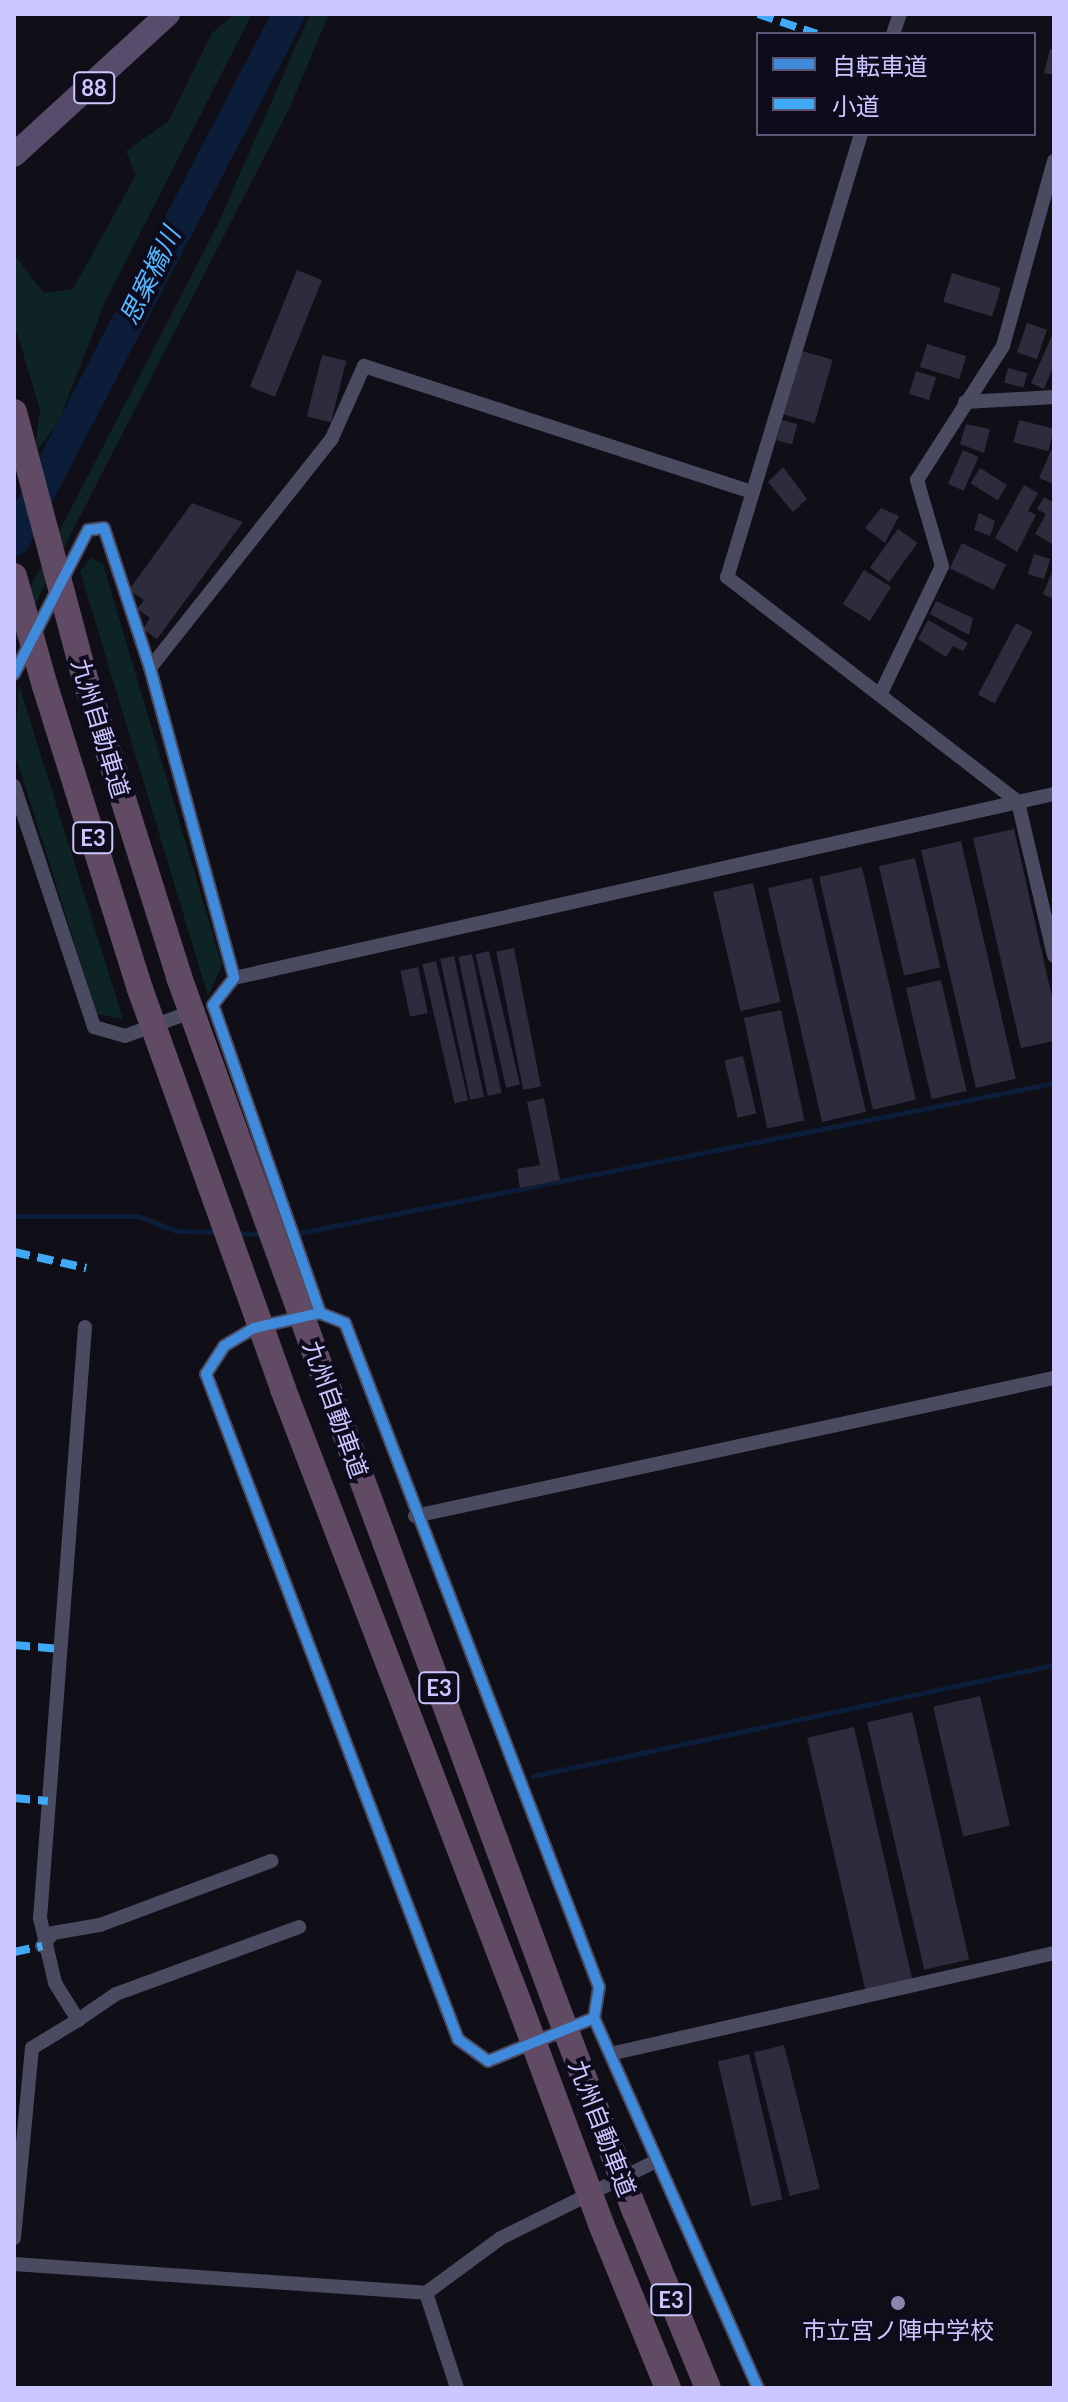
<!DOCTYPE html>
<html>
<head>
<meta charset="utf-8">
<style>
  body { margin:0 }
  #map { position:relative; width:1068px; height:2402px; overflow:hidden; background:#100f18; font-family:Lato,"Noto Sans JP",sans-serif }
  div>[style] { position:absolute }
  .green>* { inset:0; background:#0e2323 }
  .stream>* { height:5px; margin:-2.5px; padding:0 2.5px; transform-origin:2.5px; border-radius:2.5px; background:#0b1d39 }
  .river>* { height:32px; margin:-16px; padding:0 16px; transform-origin:16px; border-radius:16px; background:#0b1d39 }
  .building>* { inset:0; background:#2e2b3c; transform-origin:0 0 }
  .minor>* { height:14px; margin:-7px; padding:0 7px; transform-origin:7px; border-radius:7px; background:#4a4a61 }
  .primary>* { height:24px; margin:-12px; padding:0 12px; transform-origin:12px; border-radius:12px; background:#574c6b }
  .motorway>* { height:26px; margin:-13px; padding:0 13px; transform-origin:13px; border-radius:13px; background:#614a64 }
  .motorway-bridge>* { height:26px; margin:-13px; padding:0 13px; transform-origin:13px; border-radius:13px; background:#614a64 }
  .quiet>* { height:8px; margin-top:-4px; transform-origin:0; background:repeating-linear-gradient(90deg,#3fa9f5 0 16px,transparent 0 24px) }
  .cycleway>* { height:10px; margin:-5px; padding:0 5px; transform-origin:5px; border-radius:5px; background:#408adc }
  .dots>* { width:22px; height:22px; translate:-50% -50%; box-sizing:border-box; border:4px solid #0d0b1c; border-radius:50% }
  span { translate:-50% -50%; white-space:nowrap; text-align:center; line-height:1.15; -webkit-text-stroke:8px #0d0b1c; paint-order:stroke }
  .shield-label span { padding:2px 6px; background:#0d0b1c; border:2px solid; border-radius:6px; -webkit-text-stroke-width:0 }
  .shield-label { font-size:22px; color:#cbc6ff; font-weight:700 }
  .street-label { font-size:24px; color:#cbc6ff }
  .poi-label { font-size:24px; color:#cbc6ff }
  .water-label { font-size:26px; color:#54b6ff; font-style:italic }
  .frame { position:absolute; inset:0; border:16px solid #cbc6ff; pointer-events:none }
  .legend { position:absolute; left:756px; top:32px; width:280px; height:104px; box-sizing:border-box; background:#0d0b1c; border:2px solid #595677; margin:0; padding:10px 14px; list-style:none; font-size:24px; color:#cbc6ff }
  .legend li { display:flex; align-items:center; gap:16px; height:40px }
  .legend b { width:40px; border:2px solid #595677 }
</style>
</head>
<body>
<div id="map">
  <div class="green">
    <div style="clip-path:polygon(235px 14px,252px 14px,105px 302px,58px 423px,34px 454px,40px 410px,14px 323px,14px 254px,44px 293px,73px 289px,136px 175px,126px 151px,168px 122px,212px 33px)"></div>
    <div style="clip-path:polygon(310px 14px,329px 14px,289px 109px,14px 645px,14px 619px,218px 224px)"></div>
    <div style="clip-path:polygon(91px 558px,103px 564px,222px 965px,208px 996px,80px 571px)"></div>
    <div style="clip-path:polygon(19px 685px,123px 1019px,97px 1014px,14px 751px)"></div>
  </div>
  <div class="stream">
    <div style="left:14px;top:1216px;width:124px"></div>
    <div style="left:138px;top:1216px;width:42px;rotate:21deg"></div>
    <div style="left:177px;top:1231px;width:39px;rotate:1deg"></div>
    <div style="left:234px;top:1233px;width:30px;rotate:2deg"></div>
    <div style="left:294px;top:1234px;width:775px;rotate:-11.24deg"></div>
    <div style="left:533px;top:1776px;width:533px;rotate:-12.03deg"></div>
  </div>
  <div class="river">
    <div style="left:14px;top:540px;width:594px;rotate:-62.4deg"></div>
  </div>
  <div class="building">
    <div style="clip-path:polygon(1050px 49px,1054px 50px,1054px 75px,1044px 73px)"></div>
    <div style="left:297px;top:270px;width:27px;height:126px;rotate:22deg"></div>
    <div style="left:952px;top:273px;width:51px;height:30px;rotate:17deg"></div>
    <div style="left:1027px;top:323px;width:21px;height:31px;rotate:19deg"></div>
    <div style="clip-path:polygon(1054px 331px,1054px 365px,1044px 389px,1031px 383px)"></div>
    <div style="left:927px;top:344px;width:41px;height:24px;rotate:17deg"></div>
    <div style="left:802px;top:351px;width:32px;height:66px;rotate:16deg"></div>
    <div style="left:322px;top:355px;width:25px;height:63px;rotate:14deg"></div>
    <div style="left:1008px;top:368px;width:20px;height:15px;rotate:15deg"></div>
    <div style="left:916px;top:371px;width:21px;height:24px;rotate:17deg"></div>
    <div style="left:782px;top:420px;width:16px;height:21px;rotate:15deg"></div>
    <div style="left:1019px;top:420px;width:36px;height:23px;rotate:14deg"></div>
    <div style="clip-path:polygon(966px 424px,990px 429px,984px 453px,960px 444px)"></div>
    <div style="clip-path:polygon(1054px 444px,1054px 484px,1039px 478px)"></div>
    <div style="left:963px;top:450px;width:17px;height:37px;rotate:24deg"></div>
    <div style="clip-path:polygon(783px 467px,807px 499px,793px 512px,768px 482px)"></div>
    <div style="left:980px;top:468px;width:32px;height:18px;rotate:32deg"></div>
    <div style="clip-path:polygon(1024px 485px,1038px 493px,1028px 511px,1036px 515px,1017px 552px,995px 538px)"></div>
    <div style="clip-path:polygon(1044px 497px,1054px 503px,1054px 545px,1035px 534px,1046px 514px,1037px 509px)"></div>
    <div style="clip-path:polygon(192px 503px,243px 522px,157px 639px,143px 629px,150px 618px,137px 609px,144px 600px,129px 590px)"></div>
    <div style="clip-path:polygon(881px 508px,899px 516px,885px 543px,865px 528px)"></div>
    <div style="clip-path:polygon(979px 513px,995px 521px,990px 536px,974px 530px)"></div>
    <div style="left:898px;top:529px;width:24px;height:48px;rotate:36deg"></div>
    <div style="left:962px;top:543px;width:49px;height:28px;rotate:26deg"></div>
    <div style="left:1034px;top:554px;width:17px;height:21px;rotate:17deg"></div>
    <div style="clip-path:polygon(1054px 567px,1054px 599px,1043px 594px)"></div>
    <div style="left:864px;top:570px;width:32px;height:40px;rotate:32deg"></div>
    <div style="clip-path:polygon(936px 601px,973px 618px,969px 635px,930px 614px)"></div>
    <div style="clip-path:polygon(928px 620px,968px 643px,963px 651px,953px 646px,946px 657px,918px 639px)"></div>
    <div style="left:1016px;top:623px;width:19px;height:81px;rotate:28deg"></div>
    <div style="clip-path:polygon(1014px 829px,1054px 1006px,1054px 1041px,1021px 1048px,973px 838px)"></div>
    <div style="left:961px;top:841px;width:244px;height:41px;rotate:77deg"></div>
    <div style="left:915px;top:858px;width:112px;height:37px;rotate:77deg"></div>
    <div style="left:862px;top:867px;width:239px;height:44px;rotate:77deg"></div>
    <div style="left:812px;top:878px;width:240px;height:45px;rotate:77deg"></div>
    <div style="left:753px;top:883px;width:122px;height:41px;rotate:77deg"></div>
    <div style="left:514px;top:948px;width:141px;height:18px;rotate:79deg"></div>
    <div style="left:489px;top:951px;width:137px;height:14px;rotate:77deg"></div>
    <div style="left:472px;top:954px;width:142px;height:14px;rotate:78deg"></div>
    <div style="left:454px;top:956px;width:144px;height:14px;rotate:78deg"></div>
    <div style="left:436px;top:961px;width:143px;height:14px;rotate:77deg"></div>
    <div style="left:418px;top:967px;width:47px;height:18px;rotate:78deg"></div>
    <div style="left:941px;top:980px;width:114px;height:36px;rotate:77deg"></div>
    <div style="left:781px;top:1010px;width:113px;height:38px;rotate:78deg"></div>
    <div style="left:743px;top:1056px;width:59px;height:19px;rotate:77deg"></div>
    <div style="clip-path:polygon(544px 1098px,560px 1180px,520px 1188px,517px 1169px,540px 1165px,527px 1102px)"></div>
    <div style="left:980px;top:1696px;width:133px;height:48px;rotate:77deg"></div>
    <div style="left:912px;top:1712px;width:254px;height:46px;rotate:77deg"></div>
    <div style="left:854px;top:1727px;width:260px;height:48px;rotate:77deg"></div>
    <div style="left:784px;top:2045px;width:148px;height:31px;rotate:76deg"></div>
    <div style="left:749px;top:2054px;width:149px;height:32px;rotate:77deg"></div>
  </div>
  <div class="minor">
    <div style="left:893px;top:34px;width:21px;rotate:-71deg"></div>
    <div style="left:861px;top:134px;width:463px;rotate:106.8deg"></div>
    <div style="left:727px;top:577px;width:368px;rotate:37.7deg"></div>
    <div style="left:1018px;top:802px;width:158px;rotate:76.8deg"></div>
    <div style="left:965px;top:402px;width:89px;rotate:-3.2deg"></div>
    <div style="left:150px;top:668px;width:293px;rotate:-51.6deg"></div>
    <div style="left:332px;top:438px;width:79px;rotate:-66deg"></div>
    <div style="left:364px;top:366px;width:405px;rotate:18deg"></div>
    <div style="left:14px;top:674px;width:162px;rotate:-62.8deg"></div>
    <div style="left:88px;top:530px;width:16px;rotate:-7deg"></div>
    <div style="left:104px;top:528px;width:147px;rotate:71.8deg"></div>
    <div style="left:150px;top:668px;width:321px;rotate:74.8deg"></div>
    <div style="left:234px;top:978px;width:34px;rotate:128deg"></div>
    <div style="left:213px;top:1005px;width:326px;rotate:70.8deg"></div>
    <div style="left:880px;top:695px;width:143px;rotate:-64.3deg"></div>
    <div style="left:942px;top:566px;width:90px;rotate:-106.2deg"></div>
    <div style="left:917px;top:480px;width:159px;rotate:-57.3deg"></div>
    <div style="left:1003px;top:346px;width:192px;rotate:-74.6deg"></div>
    <div style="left:14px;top:786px;width:254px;rotate:71.6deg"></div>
    <div style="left:94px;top:1027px;width:32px;rotate:16deg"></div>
    <div style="left:125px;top:1036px;width:77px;rotate:-19.9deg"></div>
    <div style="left:234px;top:978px;width:840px;rotate:-12.65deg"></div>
    <div style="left:85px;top:1327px;width:593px;rotate:94.35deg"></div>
    <div style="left:40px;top:1918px;width:67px;rotate:77deg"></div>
    <div style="left:55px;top:1983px;width:44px;rotate:58.1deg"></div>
    <div style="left:78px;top:2020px;width:46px;rotate:-34.4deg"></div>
    <div style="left:116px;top:1994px;width:195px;rotate:-20.1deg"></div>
    <div style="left:415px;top:1516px;width:654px;rotate:-12.19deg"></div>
    <div style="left:42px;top:1946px;width:17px;rotate:-50deg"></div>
    <div style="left:53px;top:1933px;width:48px;rotate:-9.7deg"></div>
    <div style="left:100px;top:1925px;width:183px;rotate:-20.5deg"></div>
    <div style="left:594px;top:2018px;width:114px;rotate:157.9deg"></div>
    <div style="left:488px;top:2061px;width:37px;rotate:-144deg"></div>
    <div style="left:458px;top:2039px;width:711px;rotate:-110.75deg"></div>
    <div style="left:206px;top:1374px;width:33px;rotate:-57deg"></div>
    <div style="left:224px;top:1346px;width:35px;rotate:-31deg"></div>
    <div style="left:254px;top:1328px;width:68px;rotate:-12.8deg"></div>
    <div style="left:320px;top:1313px;width:27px;rotate:22deg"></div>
    <div style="left:345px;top:1323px;width:711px;rotate:69.07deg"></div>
    <div style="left:599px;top:1987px;width:31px;rotate:99deg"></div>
    <div style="left:594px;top:2018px;width:405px;rotate:66.1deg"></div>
    <div style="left:610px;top:2054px;width:455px;rotate:-12.8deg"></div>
    <div style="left:14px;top:2238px;width:191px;rotate:-84.6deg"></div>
    <div style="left:32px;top:2048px;width:54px;rotate:-31.3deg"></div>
    <div style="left:14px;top:2264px;width:413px;rotate:4deg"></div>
    <div style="left:426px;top:2293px;width:93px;rotate:-36.3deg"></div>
    <div style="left:501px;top:2238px;width:171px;rotate:-26.4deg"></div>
    <div style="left:426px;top:2293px;width:100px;rotate:71.9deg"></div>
  </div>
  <div class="primary">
    <div style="left:14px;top:155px;width:209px;rotate:-42.5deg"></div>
  </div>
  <div class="motorway">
    <div style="left:84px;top:675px;width:317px;rotate:72.5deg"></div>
    <div style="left:45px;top:686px;width:318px;rotate:72.6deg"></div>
    <div style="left:323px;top:1374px;width:669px;rotate:69.72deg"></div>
    <div style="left:283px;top:1389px;width:669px;rotate:68.99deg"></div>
    <div style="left:635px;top:2211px;width:191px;rotate:67.6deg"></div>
    <div style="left:601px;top:2224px;width:177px;rotate:67.8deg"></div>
  </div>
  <div class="motorway-bridge">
    <div style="left:14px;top:412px;width:272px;rotate:75.1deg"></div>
    <div style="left:14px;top:576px;width:114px;rotate:74.3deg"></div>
    <div style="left:179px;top:977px;width:422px;rotate:70.1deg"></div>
    <div style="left:140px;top:989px;width:425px;rotate:70.3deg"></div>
    <div style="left:555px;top:2002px;width:224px;rotate:69.1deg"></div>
    <div style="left:523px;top:2014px;width:224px;rotate:69.6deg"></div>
  </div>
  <div class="quiet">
    <div style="left:758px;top:14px;width:62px;rotate:18.7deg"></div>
    <div style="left:14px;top:1252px;width:74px;rotate:12.5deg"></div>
    <div style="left:14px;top:1645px;width:46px;rotate:5deg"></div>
    <div style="left:14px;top:1798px;width:34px;rotate:5deg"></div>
    <div style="left:14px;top:1952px;width:29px;rotate:-12deg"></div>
  </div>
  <div class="cycleway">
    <div style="left:14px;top:674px;width:162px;rotate:-62.8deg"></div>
    <div style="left:88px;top:530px;width:16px;rotate:-7deg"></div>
    <div style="left:104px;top:528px;width:147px;rotate:71.8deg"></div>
    <div style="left:150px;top:668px;width:321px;rotate:74.8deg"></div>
    <div style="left:234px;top:978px;width:34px;rotate:128deg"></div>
    <div style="left:213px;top:1005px;width:326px;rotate:70.8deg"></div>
    <div style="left:594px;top:2018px;width:114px;rotate:157.9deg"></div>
    <div style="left:488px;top:2061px;width:37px;rotate:-144deg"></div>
    <div style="left:458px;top:2039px;width:711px;rotate:-110.75deg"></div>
    <div style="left:206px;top:1374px;width:33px;rotate:-57deg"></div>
    <div style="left:224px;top:1346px;width:35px;rotate:-31deg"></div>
    <div style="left:254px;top:1328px;width:68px;rotate:-12.8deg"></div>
    <div style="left:320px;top:1313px;width:27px;rotate:22deg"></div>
    <div style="left:345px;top:1323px;width:711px;rotate:69.07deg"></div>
    <div style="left:599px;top:1987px;width:31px;rotate:99deg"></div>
    <div style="left:594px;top:2018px;width:405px;rotate:66.1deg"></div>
  </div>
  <div class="dots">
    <div style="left:898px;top:2303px;background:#8a86ae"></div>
  </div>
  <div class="shield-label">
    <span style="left:94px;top:88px">88</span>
    <span style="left:93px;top:838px">E3</span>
    <span style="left:439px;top:1688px">E3</span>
    <span style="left:671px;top:2300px">E3</span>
  </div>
  <div class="street-label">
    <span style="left:101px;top:728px;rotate:73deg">九州自動車道</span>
    <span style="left:336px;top:1409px;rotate:70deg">九州自動車道</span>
    <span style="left:603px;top:2128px;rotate:69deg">九州自動車道</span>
  </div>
  <div class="poi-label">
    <span style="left:898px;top:2330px">市立宮ノ陣中学校</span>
  </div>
  <div class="water-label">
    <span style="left:150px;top:276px;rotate:-64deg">思案橋川</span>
  </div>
  <div class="frame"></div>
  <ul class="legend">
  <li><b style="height:10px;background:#408adc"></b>自転車道</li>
  <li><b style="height:10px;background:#3fa9f5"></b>小道</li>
  </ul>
</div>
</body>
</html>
